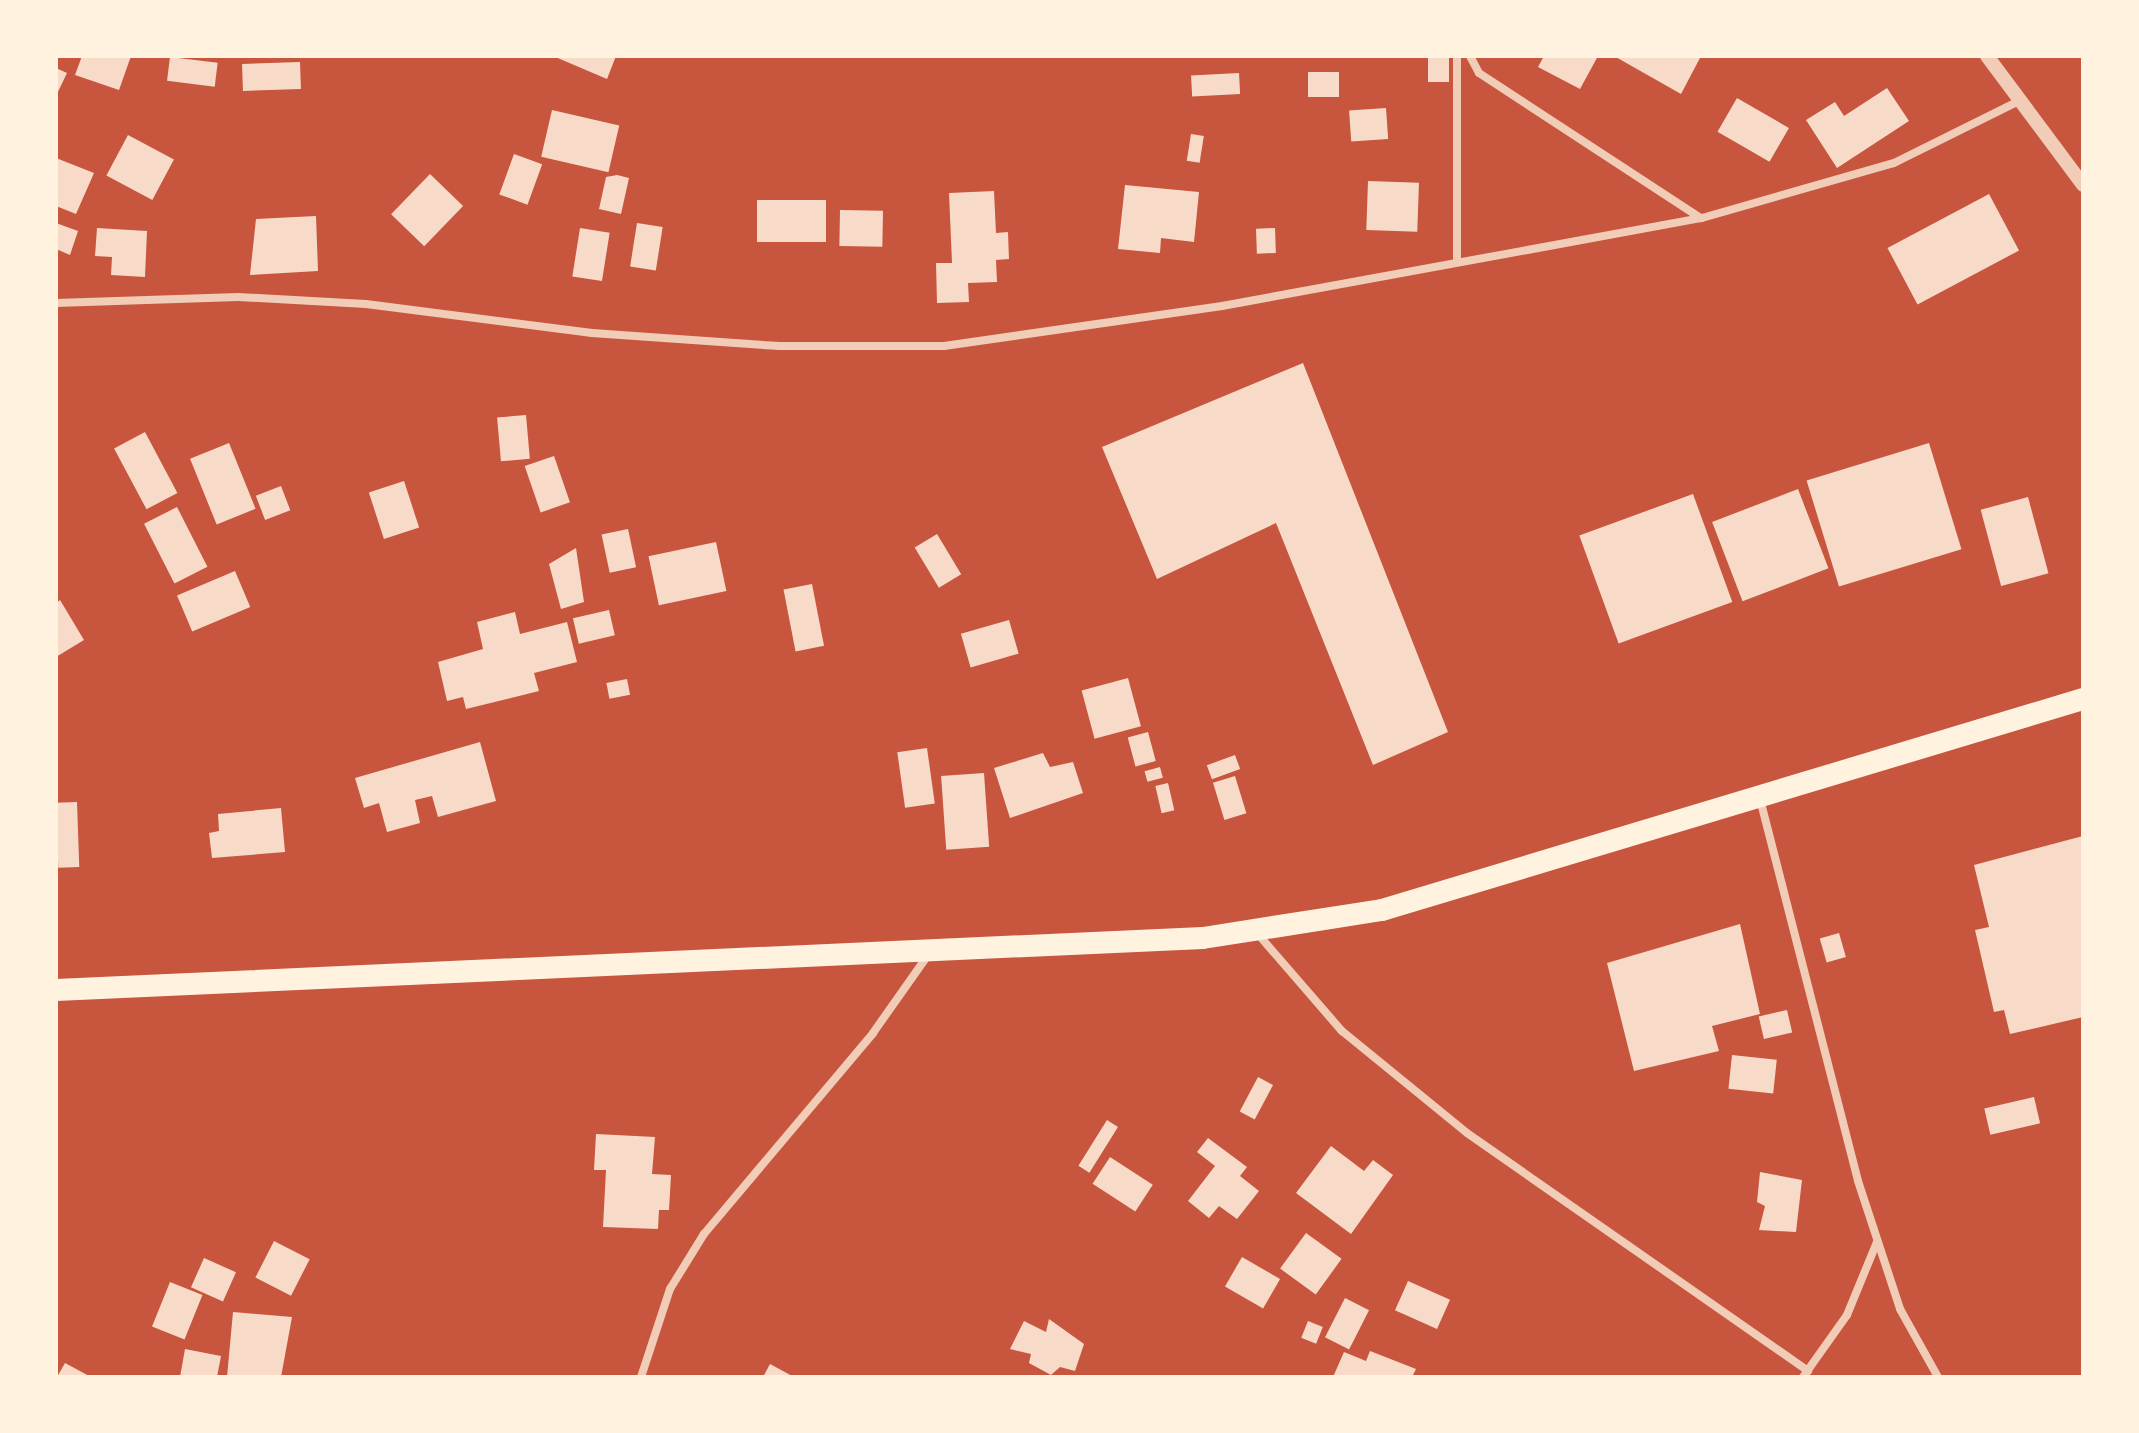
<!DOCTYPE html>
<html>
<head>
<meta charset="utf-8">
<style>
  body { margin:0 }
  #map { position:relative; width:2139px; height:1433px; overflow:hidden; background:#c8553d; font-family:"Fira Sans Condensed",sans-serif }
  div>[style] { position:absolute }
  .building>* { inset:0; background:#f7dbc8; transform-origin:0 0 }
  .minor>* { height:8px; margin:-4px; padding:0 4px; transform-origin:4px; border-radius:4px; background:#f1ccb7 }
  .tertiary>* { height:14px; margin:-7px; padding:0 7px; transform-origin:7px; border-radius:7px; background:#f1ccb7 }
  .trunk>* { height:22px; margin:-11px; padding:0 11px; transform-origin:11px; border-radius:11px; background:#fff3e0 }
  span { translate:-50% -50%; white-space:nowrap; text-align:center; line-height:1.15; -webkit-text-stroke:8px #fff3e0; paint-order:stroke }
  .frame { position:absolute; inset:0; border:58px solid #fff3e0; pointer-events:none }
</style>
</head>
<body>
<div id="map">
  <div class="building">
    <div style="clip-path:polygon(82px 56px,131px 56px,119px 90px,75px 75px)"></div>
    <div style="clip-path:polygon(553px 56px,616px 56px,607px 79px)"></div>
    <div style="left:1428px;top:56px;width:21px;height:26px"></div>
    <div style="clip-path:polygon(1544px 56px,1598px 56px,1580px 89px,1538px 67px)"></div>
    <div style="clip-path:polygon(1614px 56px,1701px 56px,1681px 94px)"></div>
    <div style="left:170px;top:57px;width:48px;height:24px;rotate:7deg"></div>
    <div style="left:300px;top:62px;width:27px;height:58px;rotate:88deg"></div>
    <div style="clip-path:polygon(56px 68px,67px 73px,56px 96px)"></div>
    <div style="left:1308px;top:72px;width:31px;height:25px"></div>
    <div style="left:1239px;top:73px;width:21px;height:48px;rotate:87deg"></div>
    <div style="clip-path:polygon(1887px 88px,1909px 121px,1837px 168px,1806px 120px,1835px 102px,1844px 116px)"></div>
    <div style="left:1737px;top:98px;width:60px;height:39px;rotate:30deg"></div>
    <div style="left:1386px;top:108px;width:31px;height:37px;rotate:86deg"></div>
    <div style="left:552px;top:110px;width:69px;height:48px;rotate:13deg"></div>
    <div style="left:1191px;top:134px;width:13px;height:27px;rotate:9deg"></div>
    <div style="left:128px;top:135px;width:52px;height:46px;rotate:28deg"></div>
    <div style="left:514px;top:154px;width:30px;height:43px;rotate:20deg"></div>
    <div style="clip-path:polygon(56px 158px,94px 173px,76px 214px,56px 206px)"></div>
    <div style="left:430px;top:174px;width:46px;height:56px;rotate:44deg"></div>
    <div style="clip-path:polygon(617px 175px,629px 178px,621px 214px,599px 209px,606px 177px)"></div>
    <div style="left:1368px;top:181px;width:51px;height:49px;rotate:2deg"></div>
    <div style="clip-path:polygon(1125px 185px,1199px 192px,1194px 242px,1161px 238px,1160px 253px,1118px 249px)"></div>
    <div style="clip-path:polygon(994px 191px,996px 233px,1008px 232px,1009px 259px,996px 260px,997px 282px,968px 283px,969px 302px,937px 303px,936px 263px,952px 263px,949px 193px)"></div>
    <div style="left:1989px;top:194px;width:64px;height:115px;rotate:62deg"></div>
    <div style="left:826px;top:200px;width:42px;height:69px;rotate:90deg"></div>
    <div style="left:840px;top:210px;width:43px;height:36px;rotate:1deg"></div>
    <div style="clip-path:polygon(316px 216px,318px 271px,250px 275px,256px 219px)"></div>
    <div style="clip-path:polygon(56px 223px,78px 231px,70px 255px,56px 249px)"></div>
    <div style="left:637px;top:223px;width:26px;height:44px;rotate:9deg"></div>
    <div style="clip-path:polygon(97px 228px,147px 231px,145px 277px,111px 275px,112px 257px,95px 256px)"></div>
    <div style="left:580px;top:228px;width:30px;height:49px;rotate:9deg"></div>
    <div style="left:1275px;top:228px;width:25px;height:19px;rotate:88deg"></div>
    <div style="clip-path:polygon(1303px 363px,1448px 732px,1373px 765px,1276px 523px,1157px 579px,1102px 447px)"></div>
    <div style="left:526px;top:415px;width:44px;height:29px;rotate:85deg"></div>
    <div style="left:145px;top:432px;width:69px;height:35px;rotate:62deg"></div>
    <div style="left:229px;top:443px;width:71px;height:42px;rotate:68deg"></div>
    <div style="left:1929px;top:443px;width:111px;height:128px;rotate:73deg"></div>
    <div style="left:554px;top:456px;width:49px;height:31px;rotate:71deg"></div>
    <div style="left:404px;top:481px;width:49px;height:37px;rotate:72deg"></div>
    <div style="left:281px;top:486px;width:26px;height:27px;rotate:69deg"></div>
    <div style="left:1798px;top:489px;width:85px;height:92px;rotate:69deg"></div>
    <div style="left:1693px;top:494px;width:115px;height:121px;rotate:70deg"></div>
    <div style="left:2028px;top:497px;width:79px;height:49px;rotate:75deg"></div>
    <div style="left:177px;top:507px;width:67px;height:37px;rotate:63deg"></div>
    <div style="left:628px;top:529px;width:39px;height:27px;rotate:78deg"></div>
    <div style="left:937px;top:534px;width:47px;height:26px;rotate:59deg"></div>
    <div style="left:716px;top:542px;width:50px;height:69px;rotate:78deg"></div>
    <div style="clip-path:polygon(576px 548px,584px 602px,561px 609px,549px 564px)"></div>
    <div style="left:235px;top:571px;width:39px;height:63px;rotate:67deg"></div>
    <div style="left:812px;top:584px;width:63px;height:29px;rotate:79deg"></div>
    <div style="clip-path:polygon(60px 600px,84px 640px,56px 657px,56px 603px)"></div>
    <div style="left:609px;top:610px;width:26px;height:37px;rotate:77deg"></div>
    <div style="clip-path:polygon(515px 612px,520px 634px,567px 622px,577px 662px,534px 673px,539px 691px,466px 709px,463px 697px,447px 701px,438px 662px,483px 649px,477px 622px)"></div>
    <div style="left:1009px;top:620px;width:35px;height:50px;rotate:74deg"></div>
    <div style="left:1128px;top:678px;width:50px;height:48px;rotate:75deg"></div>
    <div style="left:627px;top:679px;width:16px;height:21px;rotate:79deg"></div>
    <div style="left:1148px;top:732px;width:30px;height:21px;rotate:75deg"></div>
    <div style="clip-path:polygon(480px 742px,496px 801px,438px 817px,432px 796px,415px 800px,420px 823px,387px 832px,379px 803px,364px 808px,355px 778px)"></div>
    <div style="left:927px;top:748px;width:56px;height:30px;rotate:82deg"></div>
    <div style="clip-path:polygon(1043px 753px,1050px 767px,1073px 762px,1083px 793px,1010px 818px,994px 768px)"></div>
    <div style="left:1235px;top:755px;width:15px;height:30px;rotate:70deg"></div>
    <div style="left:1160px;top:767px;width:11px;height:16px;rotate:75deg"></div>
    <div style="left:984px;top:773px;width:74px;height:43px;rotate:86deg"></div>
    <div style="left:1235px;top:776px;width:39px;height:23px;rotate:73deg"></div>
    <div style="left:1168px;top:783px;width:28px;height:13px;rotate:77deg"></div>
    <div style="left:77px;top:802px;width:65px;height:21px;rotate:88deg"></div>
    <div style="clip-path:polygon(281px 808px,285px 852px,212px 858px,209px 833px,219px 831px,218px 814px)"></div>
    <div style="clip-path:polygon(2083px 836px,2083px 1017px,2010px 1034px,2004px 1010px,1994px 1012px,1975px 930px,1989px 927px,1974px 865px)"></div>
    <div style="clip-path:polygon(1740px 924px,1760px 1014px,1712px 1026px,1719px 1051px,1634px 1071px,1607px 963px)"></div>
    <div style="left:1839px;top:933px;width:25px;height:20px;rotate:74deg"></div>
    <div style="left:1787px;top:1010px;width:23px;height:29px;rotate:77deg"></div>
    <div style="left:1732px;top:1055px;width:45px;height:34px;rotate:6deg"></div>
    <div style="left:1258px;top:1077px;width:17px;height:39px;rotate:28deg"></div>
    <div style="left:2034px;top:1097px;width:27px;height:51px;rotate:77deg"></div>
    <div style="left:1107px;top:1120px;width:13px;height:54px;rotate:32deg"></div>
    <div style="clip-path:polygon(596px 1134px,655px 1137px,652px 1174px,671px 1175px,669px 1210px,659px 1210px,658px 1229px,603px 1227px,606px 1170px,594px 1170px)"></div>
    <div style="clip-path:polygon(1208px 1138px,1247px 1167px,1240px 1176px,1259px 1191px,1237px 1219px,1219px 1206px,1209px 1218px,1188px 1201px,1215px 1166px,1197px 1152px)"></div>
    <div style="clip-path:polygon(1331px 1146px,1364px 1171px,1373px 1160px,1393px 1175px,1351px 1234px,1296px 1193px)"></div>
    <div style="left:1110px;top:1157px;width:51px;height:32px;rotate:33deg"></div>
    <div style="clip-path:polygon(1760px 1172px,1802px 1180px,1796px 1232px,1759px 1230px,1765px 1206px,1757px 1202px)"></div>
    <div style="left:1306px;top:1233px;width:44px;height:44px;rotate:36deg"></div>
    <div style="left:274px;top:1241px;width:40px;height:41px;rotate:27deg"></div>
    <div style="left:1242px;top:1257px;width:44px;height:34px;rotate:30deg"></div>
    <div style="left:204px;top:1258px;width:35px;height:32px;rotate:24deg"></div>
    <div style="left:1408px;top:1281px;width:46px;height:32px;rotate:24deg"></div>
    <div style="left:170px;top:1282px;width:35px;height:48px;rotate:22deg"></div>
    <div style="left:1345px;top:1298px;width:27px;height:44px;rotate:27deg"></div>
    <div style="clip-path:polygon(233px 1312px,292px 1317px,281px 1377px,227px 1377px)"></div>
    <div style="clip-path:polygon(1049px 1319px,1084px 1344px,1075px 1371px,1060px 1367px,1051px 1375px,1029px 1363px,1031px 1354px,1010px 1349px,1024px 1321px,1046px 1332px)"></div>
    <div style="left:1308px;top:1321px;width:16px;height:18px;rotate:22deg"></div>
    <div style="clip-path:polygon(185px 1349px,221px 1356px,217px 1377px,180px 1377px)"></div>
    <div style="clip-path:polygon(1370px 1351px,1416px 1369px,1412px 1377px,1333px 1377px,1344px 1352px,1366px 1361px)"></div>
    <div style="clip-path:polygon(65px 1363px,91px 1377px,57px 1377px)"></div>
    <div style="clip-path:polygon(770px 1364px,794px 1377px,763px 1377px)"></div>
  </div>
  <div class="minor">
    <div style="left:1470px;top:56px;width:19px;rotate:62deg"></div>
    <div style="left:1479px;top:73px;width:265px;rotate:33.2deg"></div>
    <div style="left:1457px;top:258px;width:202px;rotate:-90deg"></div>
    <div style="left:56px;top:303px;width:182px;rotate:-1.9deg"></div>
    <div style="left:238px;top:297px;width:128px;rotate:3.1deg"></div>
    <div style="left:366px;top:304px;width:228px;rotate:7.3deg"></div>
    <div style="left:592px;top:333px;width:188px;rotate:4deg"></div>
    <div style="left:780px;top:346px;width:164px"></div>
    <div style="left:944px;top:346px;width:281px;rotate:-8.2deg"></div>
    <div style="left:1222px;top:306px;width:488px;rotate:-10.4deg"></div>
    <div style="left:1702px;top:218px;width:200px;rotate:-16deg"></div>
    <div style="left:1894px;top:163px;width:137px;rotate:-26.4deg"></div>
    <div style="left:1760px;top:799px;width:394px;rotate:75.6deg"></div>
    <div style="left:1858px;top:1181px;width:135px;rotate:71.8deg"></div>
    <div style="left:1900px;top:1309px;width:78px;rotate:60.8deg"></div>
    <div style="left:1257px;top:933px;width:130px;rotate:49.1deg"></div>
    <div style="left:1342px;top:1031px;width:161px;rotate:39.2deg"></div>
    <div style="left:1467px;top:1133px;width:416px;rotate:34.9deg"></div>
    <div style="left:641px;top:1377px;width:93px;rotate:-71.8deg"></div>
    <div style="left:670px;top:1289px;width:65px;rotate:-58.3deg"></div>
    <div style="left:704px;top:1234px;width:263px;rotate:-49.9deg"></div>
    <div style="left:873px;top:1033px;width:95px;rotate:-54.8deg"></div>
    <div style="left:1803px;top:1377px;width:76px;rotate:-54.6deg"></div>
    <div style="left:1847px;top:1315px;width:79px;rotate:-67.7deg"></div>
  </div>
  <div class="tertiary">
    <div style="left:1987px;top:56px;width:161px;rotate:53.3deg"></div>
  </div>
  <div class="trunk">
    <div style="left:56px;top:990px;width:1148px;rotate:-2.6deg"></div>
    <div style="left:1203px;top:938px;width:181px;rotate:-8.9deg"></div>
    <div style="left:1382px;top:910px;width:732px;rotate:-16.75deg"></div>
  </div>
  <div class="frame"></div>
</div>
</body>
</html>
